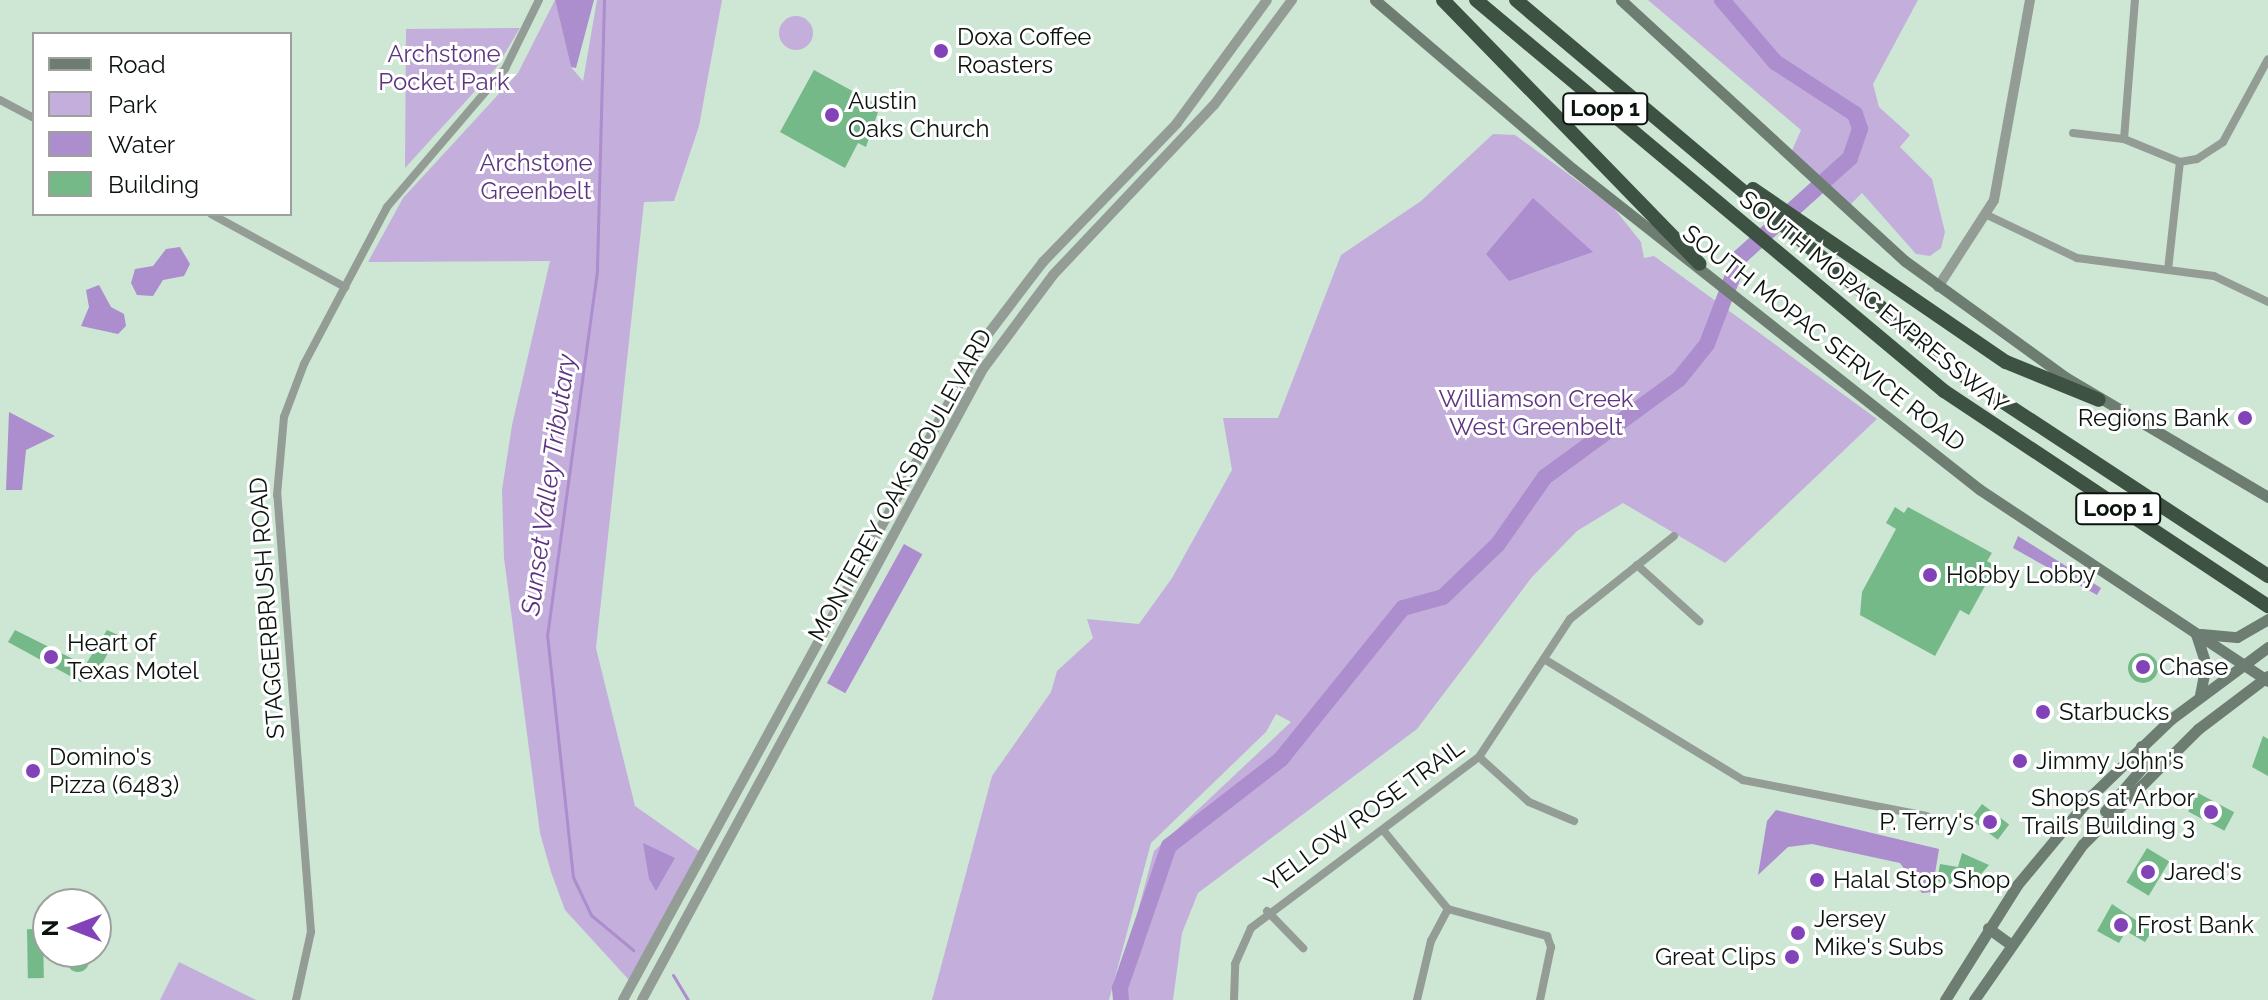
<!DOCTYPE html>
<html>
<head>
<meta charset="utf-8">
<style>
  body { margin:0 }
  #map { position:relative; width:2268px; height:1000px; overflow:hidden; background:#cee6d4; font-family:Raleway,sans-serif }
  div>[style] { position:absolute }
  .green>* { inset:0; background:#c4afdc }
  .round { border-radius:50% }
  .water>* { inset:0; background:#ac8dcd; transform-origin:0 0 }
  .stream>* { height:3px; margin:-1.5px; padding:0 1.5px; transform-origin:1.5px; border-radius:1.5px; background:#ac8dcd }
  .river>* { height:16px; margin:-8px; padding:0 8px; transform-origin:8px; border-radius:8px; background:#ac8dcd }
  .building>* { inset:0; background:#75b989; transform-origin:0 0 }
  .minor>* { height:8px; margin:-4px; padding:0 4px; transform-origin:4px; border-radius:4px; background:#939d95 }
  .tertiary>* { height:10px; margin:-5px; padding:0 5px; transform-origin:5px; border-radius:5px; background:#939d95 }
  .secondary>* { height:11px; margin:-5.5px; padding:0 5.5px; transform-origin:5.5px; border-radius:5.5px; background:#6e7d72 }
  .motorway>* { height:14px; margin:-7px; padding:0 7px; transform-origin:7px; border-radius:7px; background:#3e5243 }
  .dots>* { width:22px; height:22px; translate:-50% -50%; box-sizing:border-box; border:4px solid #fff; border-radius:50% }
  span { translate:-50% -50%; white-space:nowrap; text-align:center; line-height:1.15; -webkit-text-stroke:6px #fff; paint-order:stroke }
  .shield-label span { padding:2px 6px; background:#fff; border:2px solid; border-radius:6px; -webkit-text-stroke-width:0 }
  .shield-label { font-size:22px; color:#0b130d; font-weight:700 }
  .poi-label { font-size:24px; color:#0b130d }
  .left { translate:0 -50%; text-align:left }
  .right { translate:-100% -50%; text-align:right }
  .park-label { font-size:24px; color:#5e3582 }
  .street-label { font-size:24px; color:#0b130d }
  .water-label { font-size:26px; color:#5c3381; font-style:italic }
  .legend { position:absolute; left:32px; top:32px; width:260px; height:184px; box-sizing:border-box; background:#fff; border:2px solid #9da19e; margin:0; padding:10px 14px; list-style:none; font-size:24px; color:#0b130d }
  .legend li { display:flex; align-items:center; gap:16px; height:40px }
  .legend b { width:40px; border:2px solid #9da19e }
  .north { position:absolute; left:32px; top:888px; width:80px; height:80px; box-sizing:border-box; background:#fff; border:2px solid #9da19e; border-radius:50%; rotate:270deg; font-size:22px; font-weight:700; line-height:32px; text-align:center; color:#0b130d }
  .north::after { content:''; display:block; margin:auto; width:28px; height:36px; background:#8242b8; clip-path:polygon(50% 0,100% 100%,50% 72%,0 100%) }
</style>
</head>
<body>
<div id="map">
  <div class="green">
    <div style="clip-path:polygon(555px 0,571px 67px,583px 81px,597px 0,722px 0,699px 126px,674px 201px,644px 202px,596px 648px,635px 806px,699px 851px,629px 980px,565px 910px,551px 872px,540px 833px,504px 558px,502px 490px,512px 425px,550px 261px,368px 262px,403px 198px,518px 73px)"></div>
    <div style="clip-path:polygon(1648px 0,1918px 0,1873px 84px,1879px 107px,1910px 135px,1900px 147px,1932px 179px,1945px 232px,1941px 248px,1930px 256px,1916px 254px,1862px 193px,1847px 208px,1790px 155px,1801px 130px)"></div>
    <div class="round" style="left:779px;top:16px;width:34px;height:34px"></div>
    <div style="clip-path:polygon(520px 28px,496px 68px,405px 168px,406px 29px)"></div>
    <div style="clip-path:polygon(1493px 134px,1515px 135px,1613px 207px,1641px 242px,1644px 258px,1654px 256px,1877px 419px,1725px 563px,1623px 503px,1577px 531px,1532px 577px,1417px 729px,1198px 893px,1182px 933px,1173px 1000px,1114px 1000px,1154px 851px,1291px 722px,1276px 714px,1266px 732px,1151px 843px,1109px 1000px,932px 1000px,992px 776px,1051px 692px,1057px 671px,1093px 638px,1087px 619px,1139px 624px,1172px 578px,1232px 470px,1223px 418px,1278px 418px,1341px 255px,1421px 201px)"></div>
    <div style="clip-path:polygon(179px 962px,256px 1000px,160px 1000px)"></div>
  </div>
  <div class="water">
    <div style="clip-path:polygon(555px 0,594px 0,576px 68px,571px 67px)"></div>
    <div style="clip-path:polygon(1533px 198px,1593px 252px,1509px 281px,1486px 254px)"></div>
    <div style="clip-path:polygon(180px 247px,190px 264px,184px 276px,163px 280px,153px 296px,137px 295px,131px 283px,135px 269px,153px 266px,166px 249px)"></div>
    <div style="clip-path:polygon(99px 285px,111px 307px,124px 314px,126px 326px,118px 334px,81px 326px,89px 307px,86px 290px)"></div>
    <div style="clip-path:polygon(9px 412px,55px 436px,26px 450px,22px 490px,6px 490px)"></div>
    <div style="clip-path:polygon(2018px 536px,2101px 588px,2097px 595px,2013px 548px)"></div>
    <div style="left:904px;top:544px;width:21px;height:159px;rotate:29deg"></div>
    <div style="clip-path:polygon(1776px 810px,1939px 849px,1932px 892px,1922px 893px,1900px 863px,1812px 844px,1788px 847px,1758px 875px,1767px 821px)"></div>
    <div style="clip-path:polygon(643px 843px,675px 858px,656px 891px,649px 879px)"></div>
  </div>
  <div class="stream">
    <div style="left:604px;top:0;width:271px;rotate:91.5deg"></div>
    <div style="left:597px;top:271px;width:366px;rotate:97.8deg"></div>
    <div style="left:547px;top:634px;width:244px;rotate:83.9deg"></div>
    <div style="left:573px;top:877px;width:42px;rotate:64.7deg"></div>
    <div style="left:591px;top:915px;width:55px;rotate:39.8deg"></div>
    <div style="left:673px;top:975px;width:29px;rotate:59deg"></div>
  </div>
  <div class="river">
    <div style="left:1121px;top:1000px;width:12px;rotate:-95deg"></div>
    <div style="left:1120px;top:988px;width:150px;rotate:-71deg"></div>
    <div style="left:1169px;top:846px;width:142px;rotate:-37.8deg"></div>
    <div style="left:1281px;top:759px;width:194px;rotate:-51.1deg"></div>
    <div style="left:1403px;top:608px;width:41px;rotate:-15.4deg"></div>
    <div style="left:1443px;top:597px;width:76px;rotate:-43.9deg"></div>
    <div style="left:1498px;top:544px;width:82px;rotate:-55deg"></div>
    <div style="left:1545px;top:477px;width:166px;rotate:-36.2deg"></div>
    <div style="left:1679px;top:379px;width:45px;rotate:-51.3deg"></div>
    <div style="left:1707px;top:344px;width:93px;rotate:-69.2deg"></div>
    <div style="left:1740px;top:257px;width:148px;rotate:-42deg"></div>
    <div style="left:1850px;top:158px;width:31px;rotate:-71deg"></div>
    <div style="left:1860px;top:129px;width:16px;rotate:-108deg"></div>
    <div style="left:1855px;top:114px;width:95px;rotate:-147deg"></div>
    <div style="left:1775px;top:62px;width:82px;rotate:-130.5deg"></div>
  </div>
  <div class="building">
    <div style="clip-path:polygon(814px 70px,880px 106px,866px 147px,858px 143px,845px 168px,780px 132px)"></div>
    <div style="clip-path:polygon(1895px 507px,1904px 513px,1908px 507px,1992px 553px,1987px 561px,1996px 566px,1969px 615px,1960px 610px,1935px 656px,1860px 615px,1862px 592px,1896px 529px,1886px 523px)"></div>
    <div style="clip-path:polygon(15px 630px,89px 667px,81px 682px,8px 642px)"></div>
    <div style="clip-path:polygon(107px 630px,118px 635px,98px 671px,86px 664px)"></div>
    <div class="round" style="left:2128px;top:653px;width:30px;height:30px"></div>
    <div style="clip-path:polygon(2263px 736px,2268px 739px,2268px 776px,2252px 767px)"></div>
    <div style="left:2198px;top:793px;width:41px;height:21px;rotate:28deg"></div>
    <div style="left:1982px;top:804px;width:34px;height:19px;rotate:37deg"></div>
    <div style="left:2147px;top:848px;width:26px;height:40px;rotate:31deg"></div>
    <div style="clip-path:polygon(1962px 853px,1989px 865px,1969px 888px,1937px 881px,1940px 864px,1958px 867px)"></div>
    <div style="clip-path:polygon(2112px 904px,2152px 931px,2145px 942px,2126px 931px,2119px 943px,2097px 931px)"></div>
    <div style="left:43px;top:929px;width:49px;height:16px;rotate:89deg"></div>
    <div class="round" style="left:67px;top:950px;width:22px;height:22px"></div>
  </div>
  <div class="minor">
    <div style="left:0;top:100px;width:38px;rotate:28deg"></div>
    <div style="left:2073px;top:133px;width:51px;rotate:6.7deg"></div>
    <div style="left:2124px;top:139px;width:61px;rotate:22.3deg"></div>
    <div style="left:2180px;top:162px;width:17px;rotate:-10deg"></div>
    <div style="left:2197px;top:159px;width:31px;rotate:-33deg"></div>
    <div style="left:2223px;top:142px;width:94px;rotate:-61.5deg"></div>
    <div style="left:2124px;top:139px;width:139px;rotate:-85.5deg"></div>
    <div style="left:211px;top:214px;width:153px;rotate:28.6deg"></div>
    <div style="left:1987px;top:215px;width:100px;rotate:25.5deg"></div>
    <div style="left:2077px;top:258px;width:138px;rotate:7.5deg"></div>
    <div style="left:2214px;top:276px;width:60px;rotate:25.7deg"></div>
    <div style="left:2168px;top:270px;width:109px;rotate:-83.7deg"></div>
    <div style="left:1637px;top:565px;width:84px;rotate:42.1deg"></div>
    <div style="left:1544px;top:659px;width:233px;rotate:31.3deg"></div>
    <div style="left:1743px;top:780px;width:187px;rotate:11.1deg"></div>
    <div style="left:1479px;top:757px;width:67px;rotate:42deg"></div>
    <div style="left:1529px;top:802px;width:49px;rotate:22.9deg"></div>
    <div style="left:1383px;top:830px;width:102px;rotate:50.6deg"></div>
    <div style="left:1448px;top:909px;width:103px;rotate:15.3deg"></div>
    <div style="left:1547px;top:936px;width:12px;rotate:70deg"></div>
    <div style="left:1551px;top:947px;width:54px;rotate:101.7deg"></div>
    <div style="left:1267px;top:911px;width:52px;rotate:45.8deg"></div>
    <div style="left:296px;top:1000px;width:70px;rotate:-77.6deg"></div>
    <div style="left:311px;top:932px;width:438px;rotate:-94.4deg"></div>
    <div style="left:277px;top:495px;width:78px;rotate:-84.9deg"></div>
    <div style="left:284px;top:417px;width:57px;rotate:-69.3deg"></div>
    <div style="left:304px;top:364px;width:178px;rotate:-62.1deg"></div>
    <div style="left:387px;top:207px;width:182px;rotate:-49.5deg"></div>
    <div style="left:505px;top:69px;width:77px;rotate:-63.8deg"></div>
    <div style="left:1234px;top:1000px;width:36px;rotate:-88deg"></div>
    <div style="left:1235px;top:964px;width:39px;rotate:-66deg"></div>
    <div style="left:1251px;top:928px;width:285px;rotate:-36.9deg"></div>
    <div style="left:1479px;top:757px;width:165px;rotate:-56.6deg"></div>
    <div style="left:1570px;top:619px;width:133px;rotate:-38.6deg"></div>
    <div style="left:1417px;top:1000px;width:61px;rotate:-76.7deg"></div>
    <div style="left:1431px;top:941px;width:36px;rotate:-62deg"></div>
  </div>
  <div class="tertiary">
    <div style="left:1938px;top:287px;width:103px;rotate:-57.2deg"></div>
    <div style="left:1994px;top:200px;width:203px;rotate:-79.8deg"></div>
    <div style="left:623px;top:1000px;width:750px;rotate:-61.38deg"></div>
    <div style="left:982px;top:342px;width:101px;rotate:-52.7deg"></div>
    <div style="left:1043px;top:262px;width:193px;rotate:-46deg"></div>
    <div style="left:1177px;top:123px;width:152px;rotate:-53.8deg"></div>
    <div style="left:642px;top:1000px;width:717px;rotate:-61.61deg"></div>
    <div style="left:983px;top:369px;width:117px;rotate:-53.3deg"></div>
    <div style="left:1053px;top:275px;width:234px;rotate:-46.6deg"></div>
    <div style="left:1214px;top:105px;width:131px;rotate:-53.4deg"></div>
  </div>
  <div class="secondary">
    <div style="left:1375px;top:0;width:260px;rotate:40.5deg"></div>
    <div style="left:1573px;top:169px;width:517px;rotate:38.24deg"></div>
    <div style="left:1979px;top:489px;width:347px;rotate:33.6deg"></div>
    <div style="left:1621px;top:0;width:386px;rotate:42.6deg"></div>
    <div style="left:1905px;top:261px;width:198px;rotate:35.9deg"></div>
    <div style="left:2065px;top:377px;width:236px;rotate:30.6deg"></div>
    <div style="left:2196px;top:634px;width:32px;rotate:72deg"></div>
    <div style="left:2206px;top:664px;width:31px;rotate:101deg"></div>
    <div style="left:2201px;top:634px;width:36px;rotate:5deg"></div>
    <div style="left:2237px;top:637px;width:36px;rotate:-30deg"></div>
    <div style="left:2105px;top:811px;width:65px;rotate:-49.4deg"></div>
    <div style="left:2147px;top:762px;width:17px;rotate:-111deg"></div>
    <div style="left:1988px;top:928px;width:26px;rotate:36deg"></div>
    <div style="left:1945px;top:1000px;width:136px;rotate:-57.9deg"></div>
    <div style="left:2017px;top:885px;width:117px;rotate:-50.2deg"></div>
    <div style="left:2092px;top:795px;width:110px;rotate:-43.9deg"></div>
    <div style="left:2171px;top:719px;width:121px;rotate:-36.6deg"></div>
    <div style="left:1974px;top:1000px;width:190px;rotate:-55.1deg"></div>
    <div style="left:2083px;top:844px;width:163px;rotate:-45deg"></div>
    <div style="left:2198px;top:729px;width:88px;rotate:-37.1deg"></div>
  </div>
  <div class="motorway">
    <div style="left:1443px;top:0;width:368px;rotate:45.8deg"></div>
    <div style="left:1476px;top:0;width:610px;rotate:39.88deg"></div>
    <div style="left:1944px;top:391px;width:389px;rotate:33.6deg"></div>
    <div style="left:1516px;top:0;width:579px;rotate:40.1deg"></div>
    <div style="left:1959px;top:373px;width:370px;rotate:33.3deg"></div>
    <div style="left:1753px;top:189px;width:306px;rotate:34.4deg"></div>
    <div style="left:2006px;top:362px;width:100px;rotate:22.2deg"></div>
  </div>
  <div class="dots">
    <div style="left:941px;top:51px;background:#8242b8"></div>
    <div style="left:832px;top:115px;background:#8242b8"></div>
    <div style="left:2245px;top:418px;background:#8242b8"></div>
    <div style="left:1930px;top:575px;background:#8242b8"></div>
    <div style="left:51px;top:657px;background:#8242b8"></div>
    <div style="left:2143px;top:667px;background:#8242b8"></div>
    <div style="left:2043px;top:712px;background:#8242b8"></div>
    <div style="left:2020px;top:761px;background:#8242b8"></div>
    <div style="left:33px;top:771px;background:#8242b8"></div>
    <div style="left:2211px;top:812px;background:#8242b8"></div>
    <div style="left:1990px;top:822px;background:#8242b8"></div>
    <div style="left:2148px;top:872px;background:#8242b8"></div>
    <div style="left:1817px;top:880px;background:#8242b8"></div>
    <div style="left:2121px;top:925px;background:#8242b8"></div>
    <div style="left:1798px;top:933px;background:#8242b8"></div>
    <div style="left:1792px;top:957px;background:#8242b8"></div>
  </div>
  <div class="shield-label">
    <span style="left:1605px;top:109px">Loop 1</span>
    <span style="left:2118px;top:509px">Loop 1</span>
  </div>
  <div class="poi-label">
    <span class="left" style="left:957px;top:51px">Doxa Coffee<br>Roasters</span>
    <span class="left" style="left:848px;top:115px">Austin<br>Oaks Church</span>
    <span class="right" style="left:2229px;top:418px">Regions Bank</span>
    <span class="left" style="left:1946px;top:575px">Hobby Lobby</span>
    <span class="left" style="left:67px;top:657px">Heart of<br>Texas Motel</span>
    <span class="left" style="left:2159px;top:667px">Chase</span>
    <span class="left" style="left:2059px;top:712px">Starbucks</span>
    <span class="left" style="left:49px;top:771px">Domino's<br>Pizza (6483)</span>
    <span class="left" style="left:2036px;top:761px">Jimmy John's</span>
    <span class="right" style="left:2195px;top:812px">Shops at Arbor<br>Trails Building 3</span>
    <span class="right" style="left:1974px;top:822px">P. Terry's</span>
    <span class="left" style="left:2164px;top:872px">Jared's</span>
    <span class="left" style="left:1833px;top:880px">Halal Stop Shop</span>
    <span class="left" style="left:1814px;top:933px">Jersey<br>Mike's Subs</span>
    <span class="left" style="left:2137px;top:925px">Frost Bank</span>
    <span class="right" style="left:1776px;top:957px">Great Clips</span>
  </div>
  <div class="park-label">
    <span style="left:444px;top:68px">Archstone<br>Pocket Park</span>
    <span style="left:536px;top:177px">Archstone<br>Greenbelt</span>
    <span style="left:1536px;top:413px">Williamson Creek<br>West Greenbelt</span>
  </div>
  <div class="street-label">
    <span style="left:1874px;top:302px;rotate:39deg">SOUTH MOPAC EXPRESSWAY</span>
    <span style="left:1824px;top:338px;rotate:38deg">SOUTH MOPAC SERVICE ROAD</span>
    <span style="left:900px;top:485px;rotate:-61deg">MONTEREY OAKS BOULEVARD</span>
    <span style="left:267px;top:608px;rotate:-94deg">STAGGERBRUSH ROAD</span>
    <span style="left:1364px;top:815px;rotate:-36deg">YELLOW ROSE TRAIL</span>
  </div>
  <div class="water-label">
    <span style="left:549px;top:485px;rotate:-82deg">Sunset Valley Tributary</span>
  </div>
  <ul class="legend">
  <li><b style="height:10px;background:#6e7d72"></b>Road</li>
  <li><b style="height:22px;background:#c4afdc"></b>Park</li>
  <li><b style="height:22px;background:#ac8dcd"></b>Water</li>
  <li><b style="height:22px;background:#75b989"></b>Building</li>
  </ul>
  <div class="north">N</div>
</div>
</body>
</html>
